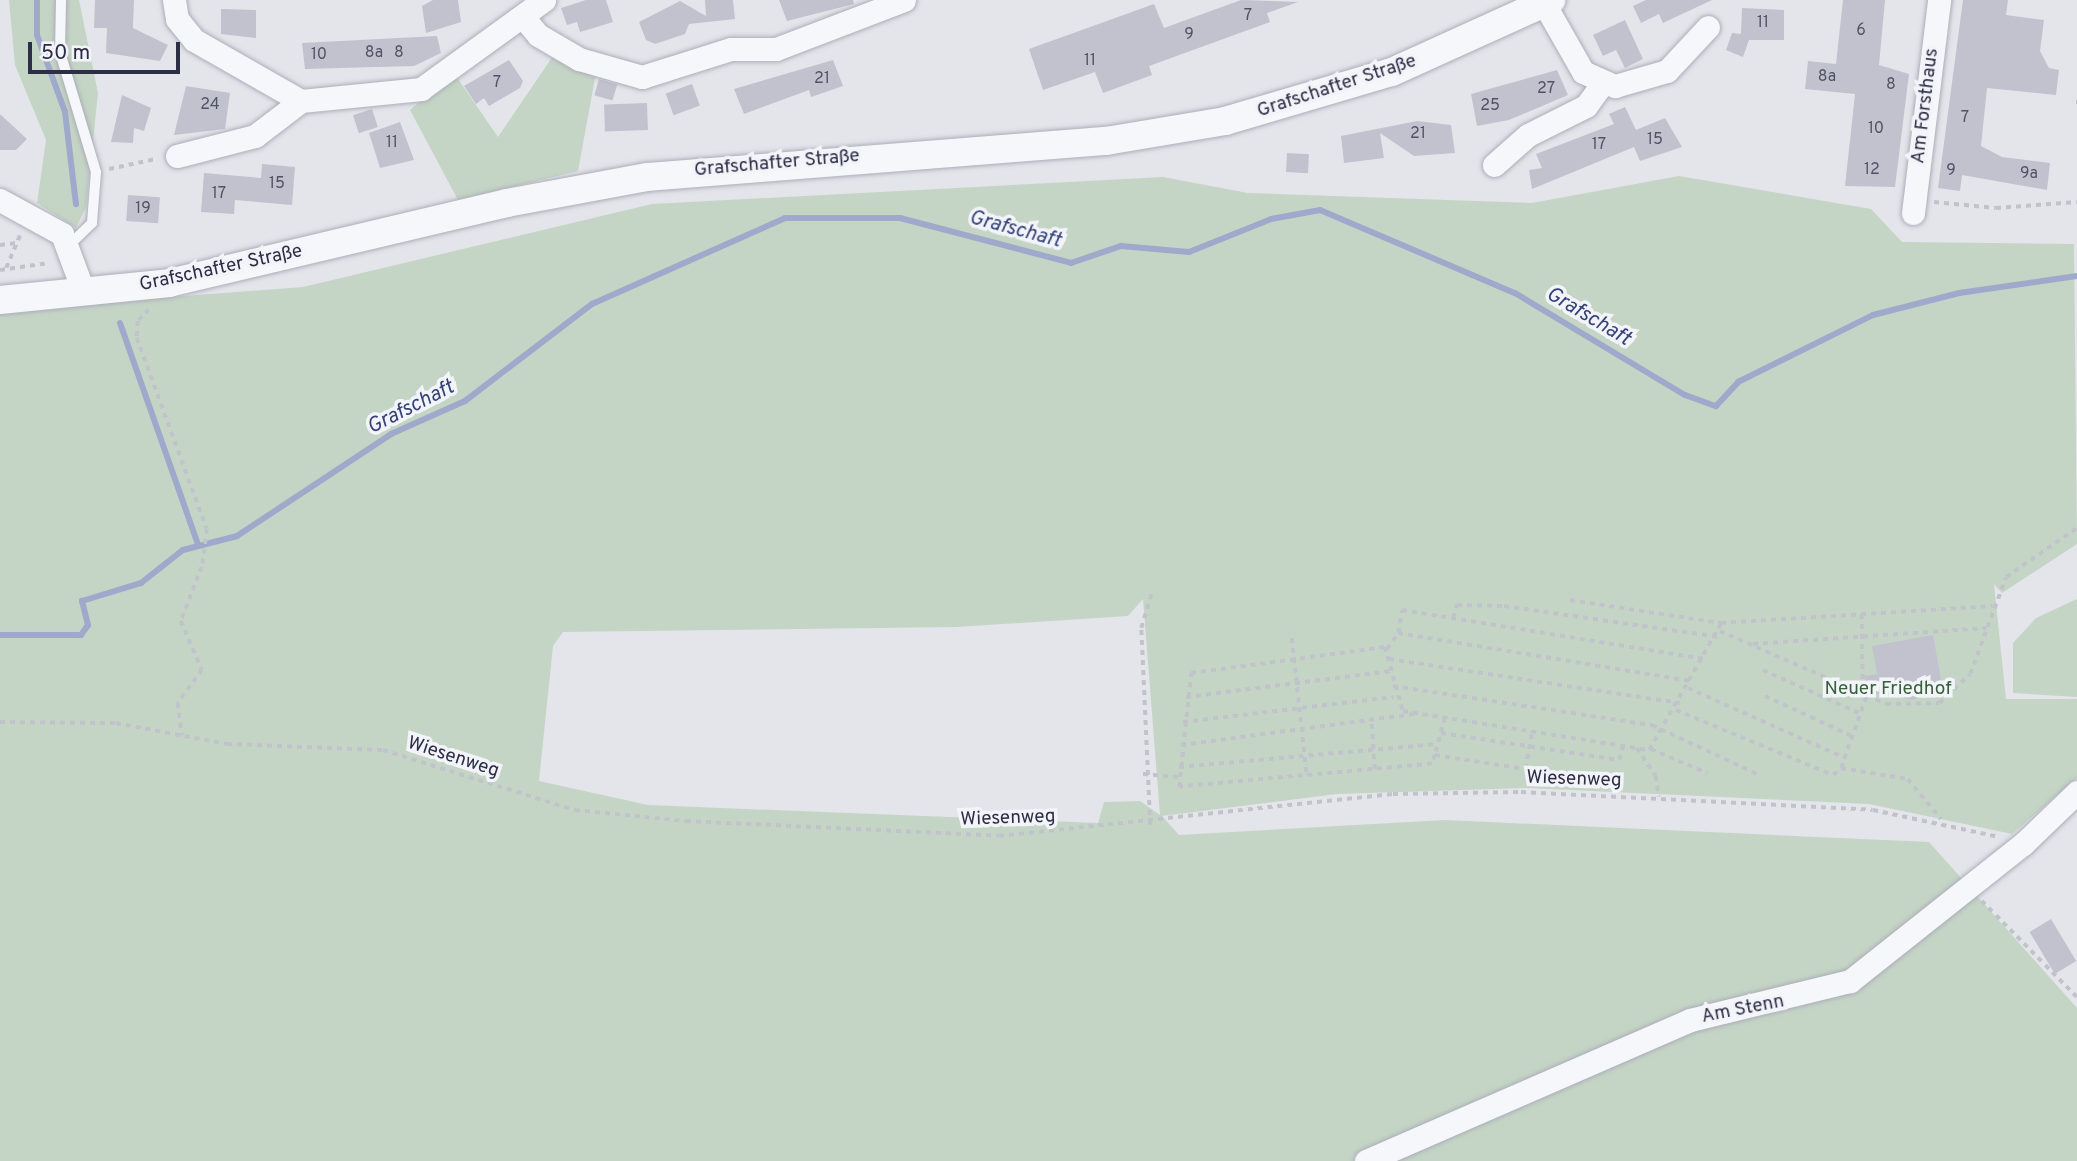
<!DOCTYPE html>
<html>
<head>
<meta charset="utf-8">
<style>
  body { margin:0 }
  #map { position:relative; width:2077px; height:1161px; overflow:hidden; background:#e4e5eb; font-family:Overpass,sans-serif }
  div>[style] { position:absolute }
  .green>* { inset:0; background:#c5d5c5 }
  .stream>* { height:6px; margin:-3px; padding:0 3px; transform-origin:3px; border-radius:3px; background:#9fa9cb }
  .building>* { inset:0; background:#c1c2ce; transform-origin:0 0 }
  .path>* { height:3.5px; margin-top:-1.75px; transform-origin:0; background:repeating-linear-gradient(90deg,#c1c3cb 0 5px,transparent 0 10px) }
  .roads { filter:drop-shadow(0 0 2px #acaeb9) drop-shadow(0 0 2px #acaeb9) }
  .service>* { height:10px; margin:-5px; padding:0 5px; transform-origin:5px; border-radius:5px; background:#f6f7fa }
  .minor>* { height:23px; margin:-11.5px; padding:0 11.5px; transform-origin:11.5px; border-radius:11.5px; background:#f6f7fa }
  .tertiary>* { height:28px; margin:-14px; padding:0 14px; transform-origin:14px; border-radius:14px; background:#f6f7fa }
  span { translate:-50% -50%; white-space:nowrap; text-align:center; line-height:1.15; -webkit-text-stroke:7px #f3f4f9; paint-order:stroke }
  .number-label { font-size:16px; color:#505366 }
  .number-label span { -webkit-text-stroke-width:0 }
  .street-label { font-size:19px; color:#2b2e44 }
  .park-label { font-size:19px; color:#38603b }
  .water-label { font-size:21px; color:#354278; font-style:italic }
  .scale { position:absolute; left:28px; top:42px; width:152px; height:32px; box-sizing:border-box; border:4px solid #2b2e44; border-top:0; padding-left:9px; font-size:21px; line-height:24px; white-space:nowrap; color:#2b2e44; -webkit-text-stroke:5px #f3f4f9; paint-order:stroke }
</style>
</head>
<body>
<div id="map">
  <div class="green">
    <div style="clip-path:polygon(9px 0,79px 0,98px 93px,86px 207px,76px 228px,37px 203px,46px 140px,15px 65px)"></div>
    <div style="clip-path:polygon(555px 53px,596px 73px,578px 171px,458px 200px,410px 110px,454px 73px,498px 137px)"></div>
    <div style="clip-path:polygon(evenodd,1679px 176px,1871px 209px,1902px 242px,2074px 244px,2077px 544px,2002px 593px,1994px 584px,2006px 699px,2077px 699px,2077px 778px,2012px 834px,1869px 804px,1527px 788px,1337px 794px,1162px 816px,1179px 835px,1445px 820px,1929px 842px,2077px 1008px,2077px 1161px,0 1161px,0 310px,303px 287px,652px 204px,1163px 177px,1248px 193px,1532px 203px,1679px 176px,1143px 599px,1160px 815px,1140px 801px,1104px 802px,1098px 823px,648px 805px,539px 781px,553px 646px,563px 632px,956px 627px,1128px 616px,1143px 599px)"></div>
    <div style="clip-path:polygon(2077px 599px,2077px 697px,2013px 693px,2013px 643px,2036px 618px)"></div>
  </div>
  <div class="stream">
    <div style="left:37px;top:0;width:35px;rotate:90deg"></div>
    <div style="left:37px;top:35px;width:82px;rotate:70deg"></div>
    <div style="left:65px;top:112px;width:93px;rotate:83.2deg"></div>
    <div style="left:120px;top:323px;width:234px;rotate:70.6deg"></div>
    <div style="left:0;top:635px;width:81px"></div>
    <div style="left:81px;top:635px;width:12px;rotate:-55deg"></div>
    <div style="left:88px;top:625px;width:25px;rotate:-104deg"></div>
    <div style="left:82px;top:601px;width:62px;rotate:-17deg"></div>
    <div style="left:141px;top:583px;width:53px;rotate:-38.2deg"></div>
    <div style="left:183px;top:550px;width:56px;rotate:-14.5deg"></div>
    <div style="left:237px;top:536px;width:185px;rotate:-33.5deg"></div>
    <div style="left:391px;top:434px;width:81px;rotate:-24deg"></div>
    <div style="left:465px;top:401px;width:160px;rotate:-37.4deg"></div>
    <div style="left:592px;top:304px;width:211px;rotate:-24deg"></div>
    <div style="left:785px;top:218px;width:115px"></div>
    <div style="left:900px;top:218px;width:177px;rotate:14.7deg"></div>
    <div style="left:1071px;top:263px;width:53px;rotate:-18.8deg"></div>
    <div style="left:1121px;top:246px;width:68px;rotate:5deg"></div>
    <div style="left:1189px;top:252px;width:88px;rotate:-21.9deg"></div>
    <div style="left:1271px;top:219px;width:50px;rotate:-10.4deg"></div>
    <div style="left:1320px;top:210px;width:212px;rotate:23.1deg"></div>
    <div style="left:1515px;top:293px;width:198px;rotate:31deg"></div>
    <div style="left:1685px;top:395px;width:33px;rotate:20deg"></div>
    <div style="left:1716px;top:406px;width:33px;rotate:-47deg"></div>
    <div style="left:1738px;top:382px;width:151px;rotate:-26.4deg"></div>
    <div style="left:1873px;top:315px;width:89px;rotate:-14.3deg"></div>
    <div style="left:1959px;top:293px;width:119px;rotate:-8.2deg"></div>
  </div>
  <div class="building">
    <div style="clip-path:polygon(95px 0,134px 0,133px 28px,168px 45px,160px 61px,106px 53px,107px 28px,94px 28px)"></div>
    <div style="clip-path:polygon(433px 0,458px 0,461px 22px,426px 33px,422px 6px)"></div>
    <div style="clip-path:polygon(586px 0,606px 0,613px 22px,580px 32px,577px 22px,567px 25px,561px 8px)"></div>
    <div style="clip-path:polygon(705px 0,733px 0,735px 19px,689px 24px,685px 34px,655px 44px,646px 40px,639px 22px,680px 1px,706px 16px)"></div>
    <div style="clip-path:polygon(779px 0,853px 0,854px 4px,787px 21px)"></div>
    <div style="clip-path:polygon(1241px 0,1298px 2px,1267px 13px,1270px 22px,1149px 66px,1152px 75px,1103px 93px,1095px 72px,1043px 90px,1029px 49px,1154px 4px,1164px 28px)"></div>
    <div style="clip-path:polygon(1646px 0,1712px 0,1663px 23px,1659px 14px,1641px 23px,1633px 6px)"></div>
    <div style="clip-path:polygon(1843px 0,1885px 0,1879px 65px,1909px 74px,1895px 187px,1845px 186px,1855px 94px,1805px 89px,1808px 61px,1836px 64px)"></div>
    <div style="clip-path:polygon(1963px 0,2008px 0,2006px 15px,2044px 20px,2040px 51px,2049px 68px,2059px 70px,2056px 95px,1987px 88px,1981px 146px,2002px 157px,2050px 163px,2047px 190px,1962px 175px,1960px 191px,1938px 188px)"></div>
    <div style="clip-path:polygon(1742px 8px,1784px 10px,1784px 40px,1749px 40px,1743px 57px,1726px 50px,1732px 33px,1741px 34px)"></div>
    <div style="clip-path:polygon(221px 9px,256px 10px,256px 38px,221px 34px)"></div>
    <div style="clip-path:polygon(1625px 20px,1643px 59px,1625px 68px,1616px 50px,1603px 56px,1593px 35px)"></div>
    <div style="clip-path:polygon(437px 36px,441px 53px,414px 66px,305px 69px,302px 43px)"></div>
    <div style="clip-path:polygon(509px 60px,523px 81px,520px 88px,489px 106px,484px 98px,476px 104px,464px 86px)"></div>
    <div style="clip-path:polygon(833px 60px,843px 86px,811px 97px,809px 90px,744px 114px,734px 89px)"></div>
    <div style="clip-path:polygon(1557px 70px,1568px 95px,1509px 120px,1477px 126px,1471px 94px)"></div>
    <div style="left:599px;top:79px;width:19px;height:17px;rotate:16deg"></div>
    <div style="left:692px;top:84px;width:23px;height:28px;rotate:70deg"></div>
    <div style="clip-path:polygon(186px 86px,230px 93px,225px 129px,174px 135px)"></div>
    <div style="clip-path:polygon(122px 95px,151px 108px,144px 131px,134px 128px,133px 143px,111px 142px)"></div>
    <div style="left:647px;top:103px;width:27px;height:43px;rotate:88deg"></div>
    <div style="clip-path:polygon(1625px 107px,1636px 130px,1665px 118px,1682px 147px,1640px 161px,1634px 147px,1532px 189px,1529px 170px,1542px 168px,1536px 154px,1614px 124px,1609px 114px)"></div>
    <div style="left:372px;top:109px;width:19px;height:20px;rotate:72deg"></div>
    <div style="clip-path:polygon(0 114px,27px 139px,16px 150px,0 150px)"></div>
    <div style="clip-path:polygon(1417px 121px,1451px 125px,1455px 153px,1414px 156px,1380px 133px,1384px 158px,1344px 163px,1341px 136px)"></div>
    <div style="clip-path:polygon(400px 122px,414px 160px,380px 168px,369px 133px)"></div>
    <div style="left:1287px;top:153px;width:22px;height:19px;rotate:3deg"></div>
    <div style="clip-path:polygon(262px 164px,295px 167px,292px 205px,235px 200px,234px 214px,201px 212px,204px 173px,261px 178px)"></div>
    <div style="left:128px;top:195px;width:32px;height:26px;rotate:4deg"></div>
    <div style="clip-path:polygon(1933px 635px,1941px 679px,1914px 700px,1867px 692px,1864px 676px,1877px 674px,1872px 646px)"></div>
    <div style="left:2051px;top:919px;width:49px;height:25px;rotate:59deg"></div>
  </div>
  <div class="path">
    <div style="left:2076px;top:102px;width:1px"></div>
    <div style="left:109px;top:169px;width:48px;rotate:-12deg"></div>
    <div style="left:1934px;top:202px;width:62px;rotate:5.5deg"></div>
    <div style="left:1996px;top:208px;width:81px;rotate:-4.2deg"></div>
    <div style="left:0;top:245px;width:17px;rotate:-7deg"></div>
    <div style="left:6px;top:268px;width:38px;rotate:-67deg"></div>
    <div style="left:0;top:270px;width:49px;rotate:-8.1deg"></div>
    <div style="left:149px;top:310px;width:16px;rotate:135deg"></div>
    <div style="left:138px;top:321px;width:17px;rotate:93deg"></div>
    <div style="left:137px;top:338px;width:203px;rotate:69.9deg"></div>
    <div style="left:207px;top:529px;width:38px;rotate:97deg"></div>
    <div style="left:202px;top:567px;width:58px;rotate:111.3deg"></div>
    <div style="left:181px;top:621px;width:53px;rotate:66.8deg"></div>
    <div style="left:202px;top:670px;width:41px;rotate:126deg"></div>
    <div style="left:178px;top:703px;width:33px;rotate:83deg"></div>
    <div style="left:1570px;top:600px;width:153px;rotate:8.7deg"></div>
    <div style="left:1721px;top:623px;width:272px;rotate:-3.6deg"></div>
    <div style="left:1862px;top:614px;width:81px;rotate:89.3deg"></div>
    <div style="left:1453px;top:618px;width:14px;rotate:-73deg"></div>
    <div style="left:1457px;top:605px;width:47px;rotate:1.2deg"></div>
    <div style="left:1504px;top:606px;width:216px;rotate:8.2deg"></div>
    <div style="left:1720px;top:631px;width:181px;rotate:23.7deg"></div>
    <div style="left:1886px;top:704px;width:53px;rotate:-1.1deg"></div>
    <div style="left:1939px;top:703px;width:42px;rotate:-43.1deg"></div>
    <div style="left:1970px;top:674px;width:103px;rotate:-69.6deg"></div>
    <div style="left:2006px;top:577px;width:86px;rotate:-34.6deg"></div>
    <div style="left:1398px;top:633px;width:23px;rotate:-80deg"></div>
    <div style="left:1402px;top:610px;width:307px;rotate:9.2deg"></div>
    <div style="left:1292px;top:638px;width:138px;rotate:83.8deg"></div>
    <div style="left:1753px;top:644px;width:234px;rotate:-3.9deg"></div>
    <div style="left:1387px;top:649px;width:19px;rotate:-55deg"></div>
    <div style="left:1398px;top:633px;width:298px;rotate:9.3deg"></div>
    <div style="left:1389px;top:659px;width:294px;rotate:8.6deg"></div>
    <div style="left:1763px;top:670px;width:105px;rotate:24.1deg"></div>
    <div style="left:1393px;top:686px;width:262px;rotate:8.6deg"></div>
    <div style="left:1652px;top:725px;width:116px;rotate:25deg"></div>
    <div style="left:1688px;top:688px;width:172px;rotate:24deg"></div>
    <div style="left:1765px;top:696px;width:96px;rotate:24.7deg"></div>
    <div style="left:1186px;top:697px;width:207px;rotate:-7.2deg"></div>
    <div style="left:1676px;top:710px;width:170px;rotate:22.5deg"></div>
    <div style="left:1833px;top:775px;width:11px;rotate:-41deg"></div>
    <div style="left:1841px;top:768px;width:75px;rotate:-70.6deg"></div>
    <div style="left:1445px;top:718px;width:38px;rotate:105deg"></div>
    <div style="left:1435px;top:755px;width:91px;rotate:8.8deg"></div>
    <div style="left:1525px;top:769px;width:37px;rotate:-79deg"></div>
    <div style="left:0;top:722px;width:116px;rotate:0.5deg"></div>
    <div style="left:116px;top:723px;width:113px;rotate:10.7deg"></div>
    <div style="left:227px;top:744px;width:156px;rotate:2.2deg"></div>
    <div style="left:383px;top:750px;width:201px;rotate:17.4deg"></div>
    <div style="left:575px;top:810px;width:112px;rotate:5.7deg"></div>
    <div style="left:686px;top:821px;width:313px;rotate:2.7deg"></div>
    <div style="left:999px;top:836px;width:396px;rotate:-6.1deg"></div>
    <div style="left:1393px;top:794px;width:128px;rotate:-0.9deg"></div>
    <div style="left:1521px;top:792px;width:352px;rotate:2.9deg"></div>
    <div style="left:1873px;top:810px;width:129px;rotate:12.1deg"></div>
    <div style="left:1183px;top:722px;width:212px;rotate:-6.8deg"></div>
    <div style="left:1372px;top:724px;width:46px;rotate:86.3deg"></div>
    <div style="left:1441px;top:733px;width:180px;rotate:8.6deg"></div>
    <div style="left:1619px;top:760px;width:16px;rotate:-75deg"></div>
    <div style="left:1181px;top:745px;width:235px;rotate:-7.6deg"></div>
    <div style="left:1637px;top:748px;width:34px;rotate:56deg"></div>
    <div style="left:1656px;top:776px;width:21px;rotate:82deg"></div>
    <div style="left:1651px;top:749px;width:61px;rotate:23.2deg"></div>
    <div style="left:1435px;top:755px;width:9px;rotate:108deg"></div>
    <div style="left:1432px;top:764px;width:254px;rotate:174.8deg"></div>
    <div style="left:1179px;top:787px;width:115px;rotate:-84deg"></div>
    <div style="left:1191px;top:673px;width:196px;rotate:-7.6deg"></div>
    <div style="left:1385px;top:647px;width:66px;rotate:74.3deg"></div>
    <div style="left:1403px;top:711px;width:249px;rotate:9deg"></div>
    <div style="left:1649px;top:750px;width:146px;rotate:-60.4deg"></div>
    <div style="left:1179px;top:767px;width:260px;rotate:-5.1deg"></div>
    <div style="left:1841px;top:768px;width:68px;rotate:9.3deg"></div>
    <div style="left:1908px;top:779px;width:52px;rotate:50.5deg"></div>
    <div style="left:1143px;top:774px;width:35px;rotate:5deg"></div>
    <div style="left:1150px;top:825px;width:197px;rotate:-92.6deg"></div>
    <div style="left:1141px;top:628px;width:37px;rotate:-73deg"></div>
    <div style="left:1982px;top:901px;width:135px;rotate:45.3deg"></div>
  </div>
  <div class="roads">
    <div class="service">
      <div style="left:61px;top:0;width:52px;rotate:91.1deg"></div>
      <div style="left:60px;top:52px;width:125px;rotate:73.3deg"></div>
      <div style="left:96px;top:172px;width:51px;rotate:94.5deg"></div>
      <div style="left:92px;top:223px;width:30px;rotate:136deg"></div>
    </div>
    <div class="minor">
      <div style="left:174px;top:0;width:19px;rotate:81deg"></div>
      <div style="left:177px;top:19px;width:27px;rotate:51deg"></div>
      <div style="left:194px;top:40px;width:123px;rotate:29.7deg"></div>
      <div style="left:301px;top:101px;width:121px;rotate:-5.7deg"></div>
      <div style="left:421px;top:89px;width:152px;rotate:-35.9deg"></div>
      <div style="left:1542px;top:0;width:83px;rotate:60.3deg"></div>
      <div style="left:1583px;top:72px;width:35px;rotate:24deg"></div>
      <div style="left:1615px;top:86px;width:54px;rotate:-16.1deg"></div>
      <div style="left:1667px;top:71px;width:60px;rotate:-47deg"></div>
      <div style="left:523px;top:17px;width:23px;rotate:50deg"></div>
      <div style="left:538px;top:35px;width:48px;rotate:30.3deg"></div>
      <div style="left:579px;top:59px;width:66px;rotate:15.9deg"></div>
      <div style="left:642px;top:77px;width:93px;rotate:-17.5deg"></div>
      <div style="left:731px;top:49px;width:45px"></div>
      <div style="left:776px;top:49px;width:137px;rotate:-20.9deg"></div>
      <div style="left:177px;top:156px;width:81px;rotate:-14.4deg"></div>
      <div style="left:255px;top:136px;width:58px;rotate:-37.3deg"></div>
      <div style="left:1494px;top:165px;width:45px;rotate:-41.4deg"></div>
      <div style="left:1528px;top:135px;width:65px;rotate:-26.6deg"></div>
      <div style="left:1586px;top:106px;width:27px;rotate:-54deg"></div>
      <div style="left:0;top:200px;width:71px;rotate:28.7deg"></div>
      <div style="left:62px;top:234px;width:63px;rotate:69.6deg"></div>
      <div style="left:1913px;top:213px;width:215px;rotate:-83deg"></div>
      <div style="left:1366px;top:1161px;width:353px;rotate:-23.5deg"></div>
      <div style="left:1690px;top:1020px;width:165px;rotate:-13.7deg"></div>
      <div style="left:1850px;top:981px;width:221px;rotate:-38.4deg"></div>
      <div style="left:2023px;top:844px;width:75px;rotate:-43.9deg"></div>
    </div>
    <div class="tertiary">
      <div style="left:0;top:300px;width:170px;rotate:-5.7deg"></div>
      <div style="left:169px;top:283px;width:347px;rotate:-13.3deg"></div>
      <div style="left:507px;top:203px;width:142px;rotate:-10.5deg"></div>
      <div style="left:647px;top:177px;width:460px;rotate:-4.5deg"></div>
      <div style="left:1106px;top:141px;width:121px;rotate:-9.5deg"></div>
      <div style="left:1225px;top:121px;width:174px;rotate:-16.4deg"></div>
      <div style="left:1392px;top:72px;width:175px;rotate:-24.4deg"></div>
    </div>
  </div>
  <div class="number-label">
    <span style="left:1248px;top:16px">7</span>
    <span style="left:1763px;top:23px">11</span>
    <span style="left:1861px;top:31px">6</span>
    <span style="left:1189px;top:35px">9</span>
    <span style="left:374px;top:53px">8a</span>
    <span style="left:399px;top:53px">8</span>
    <span style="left:319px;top:55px">10</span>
    <span style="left:1090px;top:61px">11</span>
    <span style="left:1827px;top:77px">8a</span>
    <span style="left:822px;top:79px">21</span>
    <span style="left:497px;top:83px">7</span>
    <span style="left:1891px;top:85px">8</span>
    <span style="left:1546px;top:89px">27</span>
    <span style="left:210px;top:105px">24</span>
    <span style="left:1490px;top:106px">25</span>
    <span style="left:1965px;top:118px">7</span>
    <span style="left:1876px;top:129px">10</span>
    <span style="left:1418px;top:134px">21</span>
    <span style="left:1655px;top:140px">15</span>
    <span style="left:392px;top:143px">11</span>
    <span style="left:1599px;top:145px">17</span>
    <span style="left:1872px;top:170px">12</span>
    <span style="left:1951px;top:171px">9</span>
    <span style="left:2029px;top:174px">9a</span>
    <span style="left:277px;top:184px">15</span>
    <span style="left:219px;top:194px">17</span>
    <span style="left:143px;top:209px">19</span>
  </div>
  <div class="street-label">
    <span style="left:1337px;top:87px;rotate:-18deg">Grafschafter Straße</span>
    <span style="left:1926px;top:106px;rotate:-83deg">Am Forsthaus</span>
    <span style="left:777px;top:164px;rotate:-5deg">Grafschafter Straße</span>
    <span style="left:221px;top:269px;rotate:-12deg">Grafschafter Straße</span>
    <span style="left:453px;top:758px;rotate:18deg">Wiesenweg</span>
    <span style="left:1574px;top:780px;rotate:2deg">Wiesenweg</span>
    <span style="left:1008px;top:819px;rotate:-2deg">Wiesenweg</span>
    <span style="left:1743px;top:1010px;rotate:-11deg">Am Stenn</span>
  </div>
  <div class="park-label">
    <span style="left:1888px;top:690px">Neuer Friedhof</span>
  </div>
  <div class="water-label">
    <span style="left:1015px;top:230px;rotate:15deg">Grafschaft</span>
    <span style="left:1588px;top:317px;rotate:31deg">Grafschaft</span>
    <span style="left:411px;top:408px;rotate:-27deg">Grafschaft</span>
  </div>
  <div class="scale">50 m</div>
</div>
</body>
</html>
